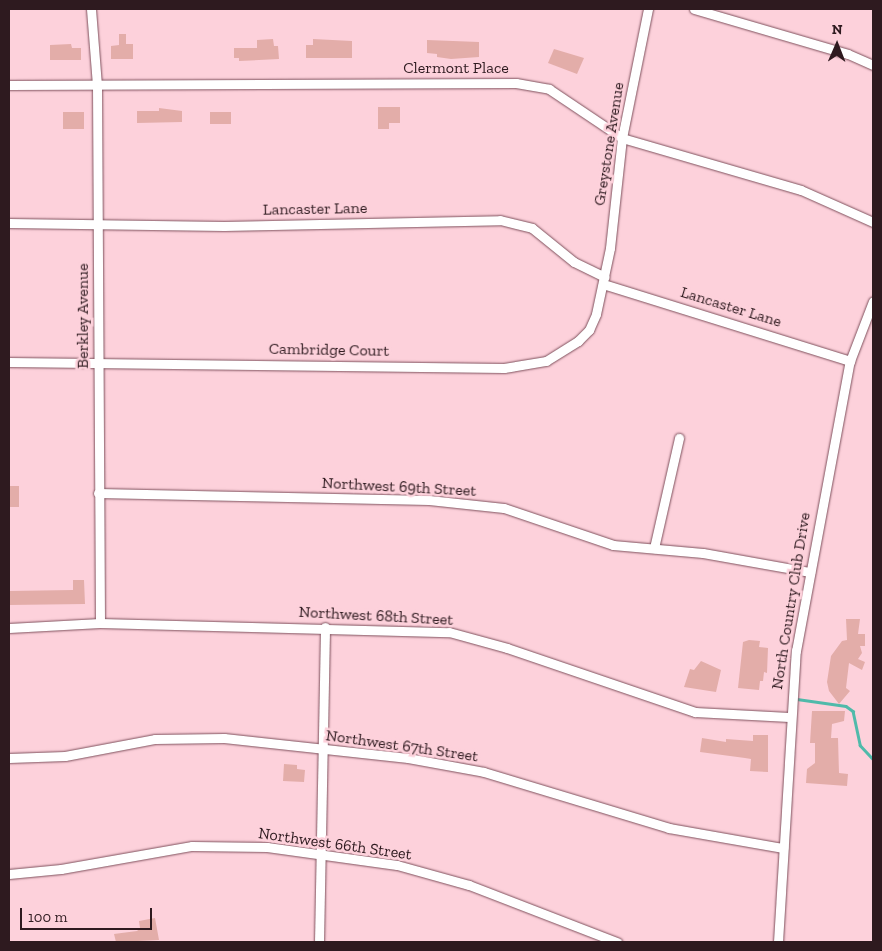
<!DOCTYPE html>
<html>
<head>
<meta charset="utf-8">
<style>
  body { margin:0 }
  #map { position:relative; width:882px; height:951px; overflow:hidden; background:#fdd1db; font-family:"Zilla Slab",serif }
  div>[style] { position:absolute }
  .stream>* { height:2.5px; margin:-1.25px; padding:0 1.25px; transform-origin:1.25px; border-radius:1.25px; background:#50baaa }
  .building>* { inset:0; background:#e3ada9; transform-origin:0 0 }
  .roads { filter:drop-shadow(0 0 1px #7f515d) drop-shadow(0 0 1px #7f515d) }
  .minor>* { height:9px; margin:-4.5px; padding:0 4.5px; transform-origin:4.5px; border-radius:4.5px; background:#fff }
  span { translate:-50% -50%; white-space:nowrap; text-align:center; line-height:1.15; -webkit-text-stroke:5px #fdd1db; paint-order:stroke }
  .street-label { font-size:16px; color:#2e1a1f }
  .frame { position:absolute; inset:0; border:10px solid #2e1a1f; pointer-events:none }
  .north { position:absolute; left:812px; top:20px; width:50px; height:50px; -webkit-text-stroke:4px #fdd1db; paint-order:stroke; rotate:1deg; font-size:14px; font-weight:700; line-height:20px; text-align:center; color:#2e1a1f }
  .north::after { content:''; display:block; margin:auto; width:18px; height:22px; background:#2e1a1f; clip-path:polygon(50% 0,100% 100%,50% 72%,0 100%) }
  .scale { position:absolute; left:20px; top:908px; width:132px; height:22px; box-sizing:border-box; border:2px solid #2e1a1f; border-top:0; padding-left:6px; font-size:15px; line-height:18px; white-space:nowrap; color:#2e1a1f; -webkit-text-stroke:4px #fdd1db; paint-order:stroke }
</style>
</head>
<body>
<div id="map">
  <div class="stream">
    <div style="left:797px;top:699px;width:49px;rotate:8.1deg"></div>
    <div style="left:846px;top:706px;width:9px;rotate:36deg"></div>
    <div style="left:853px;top:711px;width:35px;rotate:78deg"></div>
    <div style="left:860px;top:745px;width:19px;rotate:47deg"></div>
  </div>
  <div class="building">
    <div style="clip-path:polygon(119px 34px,126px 34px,126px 44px,133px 44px,133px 59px,111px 59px,111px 46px,119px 45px)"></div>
    <div style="clip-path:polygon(273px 39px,274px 46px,278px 46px,279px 59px,239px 61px,239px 58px,234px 58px,234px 48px,257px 48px,257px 40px)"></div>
    <div style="clip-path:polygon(313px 39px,352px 41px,352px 58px,306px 58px,306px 45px,313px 45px)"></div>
    <div style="clip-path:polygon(427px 40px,479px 42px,479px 57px,451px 59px,437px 57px,437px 54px,427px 53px)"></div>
    <div style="clip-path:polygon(71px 44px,72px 48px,81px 48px,81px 60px,50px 60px,50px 45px)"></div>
    <div style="clip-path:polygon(554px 49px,584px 58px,577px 74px,548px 63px)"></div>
    <div style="clip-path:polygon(378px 107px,400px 107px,400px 123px,389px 123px,389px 129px,378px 129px)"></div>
    <div style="clip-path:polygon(159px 108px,182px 111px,182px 122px,137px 123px,137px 111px,159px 111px)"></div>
    <div style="left:63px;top:112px;width:21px;height:17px"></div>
    <div style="left:210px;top:112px;width:21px;height:12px"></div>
    <div style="left:9px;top:486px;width:10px;height:21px"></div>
    <div style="clip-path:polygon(73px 580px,84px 580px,85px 604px,9px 605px,9px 591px,73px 590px)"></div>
    <div style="clip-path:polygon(846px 619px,860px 619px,858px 634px,865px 634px,865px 646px,860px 646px,862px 653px,858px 659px,865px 662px,862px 670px,849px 663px,846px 688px,850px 691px,839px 704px,829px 691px,827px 682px,831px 656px,842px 641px,847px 640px)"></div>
    <div style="clip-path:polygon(749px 640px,760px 641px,759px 647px,768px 648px,767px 673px,764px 672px,763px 681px,760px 681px,759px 690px,738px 688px,743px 642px)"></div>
    <div style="clip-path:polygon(701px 661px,721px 670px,716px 692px,684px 687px,690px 669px,694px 670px)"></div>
    <div style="clip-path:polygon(812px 711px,845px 711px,844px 721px,832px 724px,831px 738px,838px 738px,839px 773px,848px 774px,847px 786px,806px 783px,807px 769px,815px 763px,815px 743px,810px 743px)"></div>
    <div style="clip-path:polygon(753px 735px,768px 735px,768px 772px,750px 771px,751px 759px,745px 758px,700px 752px,702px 738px,726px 742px,726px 739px,753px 741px)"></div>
    <div style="clip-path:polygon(284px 764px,297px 765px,297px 769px,305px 770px,304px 782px,283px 781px)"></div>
    <div style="clip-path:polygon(155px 918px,159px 940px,116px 942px,114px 934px,137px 931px,140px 928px,139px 921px)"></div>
  </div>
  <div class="roads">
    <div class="minor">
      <div style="left:91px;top:9px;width:76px;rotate:85.5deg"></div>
      <div style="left:97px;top:85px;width:538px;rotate:89.68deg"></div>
      <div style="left:694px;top:9px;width:160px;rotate:16.3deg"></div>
      <div style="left:848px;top:54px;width:27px;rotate:24deg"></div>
      <div style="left:9px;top:85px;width:507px;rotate:-0.23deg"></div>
      <div style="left:516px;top:83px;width:34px;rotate:10deg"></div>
      <div style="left:549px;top:89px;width:88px;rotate:33.9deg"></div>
      <div style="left:622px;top:138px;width:186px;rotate:16.2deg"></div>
      <div style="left:801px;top:190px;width:79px;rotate:24deg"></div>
      <div style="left:9px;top:223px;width:215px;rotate:0.8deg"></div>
      <div style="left:224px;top:226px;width:276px;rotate:-1.2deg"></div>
      <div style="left:500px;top:220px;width:33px;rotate:14deg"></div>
      <div style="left:532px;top:228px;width:54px;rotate:39deg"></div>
      <div style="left:574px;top:262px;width:34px;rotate:26deg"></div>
      <div style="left:603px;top:284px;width:259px;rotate:17.3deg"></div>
      <div style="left:9px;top:362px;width:495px;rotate:0.7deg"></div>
      <div style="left:504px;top:368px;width:43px;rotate:-9.5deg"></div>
      <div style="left:546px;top:361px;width:38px;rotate:-32deg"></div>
      <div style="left:578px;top:341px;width:16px;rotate:-45deg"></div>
      <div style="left:589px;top:330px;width:17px;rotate:-66deg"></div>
      <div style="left:596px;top:314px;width:67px;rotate:-78deg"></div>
      <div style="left:610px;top:248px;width:111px;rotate:-83.8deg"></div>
      <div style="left:622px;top:138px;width:132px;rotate:-78.6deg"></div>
      <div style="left:98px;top:493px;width:331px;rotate:1.2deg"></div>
      <div style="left:429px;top:500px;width:75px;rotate:6.1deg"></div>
      <div style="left:504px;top:508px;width:115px;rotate:18.7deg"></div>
      <div style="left:613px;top:545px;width:90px;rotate:5.1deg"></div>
      <div style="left:703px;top:553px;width:109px;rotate:10.1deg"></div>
      <div style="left:654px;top:548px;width:113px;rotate:-77.2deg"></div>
      <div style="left:9px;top:628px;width:91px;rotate:-3.1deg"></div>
      <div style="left:100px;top:623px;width:349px;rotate:1.5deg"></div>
      <div style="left:449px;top:632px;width:60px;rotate:15.4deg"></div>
      <div style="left:507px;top:648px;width:199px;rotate:18.8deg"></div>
      <div style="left:695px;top:712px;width:94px;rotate:3deg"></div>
      <div style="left:9px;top:758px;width:56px;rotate:-2deg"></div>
      <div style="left:65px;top:756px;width:92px;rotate:-10.7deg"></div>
      <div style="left:155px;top:739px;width:69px;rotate:-0.8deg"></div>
      <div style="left:224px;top:738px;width:185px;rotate:6.2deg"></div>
      <div style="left:408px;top:758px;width:77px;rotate:10.4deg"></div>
      <div style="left:484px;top:772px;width:193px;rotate:16.8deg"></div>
      <div style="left:669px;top:828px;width:116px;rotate:10deg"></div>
      <div style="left:9px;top:874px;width:52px;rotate:-5.5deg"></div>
      <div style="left:61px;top:869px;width:133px;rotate:-10deg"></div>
      <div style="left:192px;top:846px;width:75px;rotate:0.8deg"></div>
      <div style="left:267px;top:847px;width:131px;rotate:7.9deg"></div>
      <div style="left:397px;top:865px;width:75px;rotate:15.5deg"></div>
      <div style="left:469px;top:885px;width:159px;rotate:21.1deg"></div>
      <div style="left:319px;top:942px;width:315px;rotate:-88.9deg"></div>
      <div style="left:778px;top:942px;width:292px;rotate:-86.5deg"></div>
      <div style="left:796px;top:651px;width:295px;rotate:-79.5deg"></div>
      <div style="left:850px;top:361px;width:64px;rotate:-69deg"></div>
    </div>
  </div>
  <div class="street-label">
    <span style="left:456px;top:68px">Clermont Place</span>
    <span style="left:609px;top:144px;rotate:-81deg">Greystone Avenue</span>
    <span style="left:315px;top:209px;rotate:-1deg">Lancaster Lane</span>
    <span style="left:731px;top:307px;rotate:17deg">Lancaster Lane</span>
    <span style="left:83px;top:316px;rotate:-90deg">Berkley Avenue</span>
    <span style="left:329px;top:350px;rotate:1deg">Cambridge Court</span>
    <span style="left:399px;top:487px;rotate:3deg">Northwest 69th Street</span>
    <span style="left:791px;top:601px;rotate:-81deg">North Country Club Drive</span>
    <span style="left:376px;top:616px;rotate:3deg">Northwest 68th Street</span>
    <span style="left:402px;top:746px;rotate:8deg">Northwest 67th Street</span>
    <span style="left:335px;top:844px;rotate:8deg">Northwest 66th Street</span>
  </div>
  <div class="frame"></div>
  <div class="north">N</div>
  <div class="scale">100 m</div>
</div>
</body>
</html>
